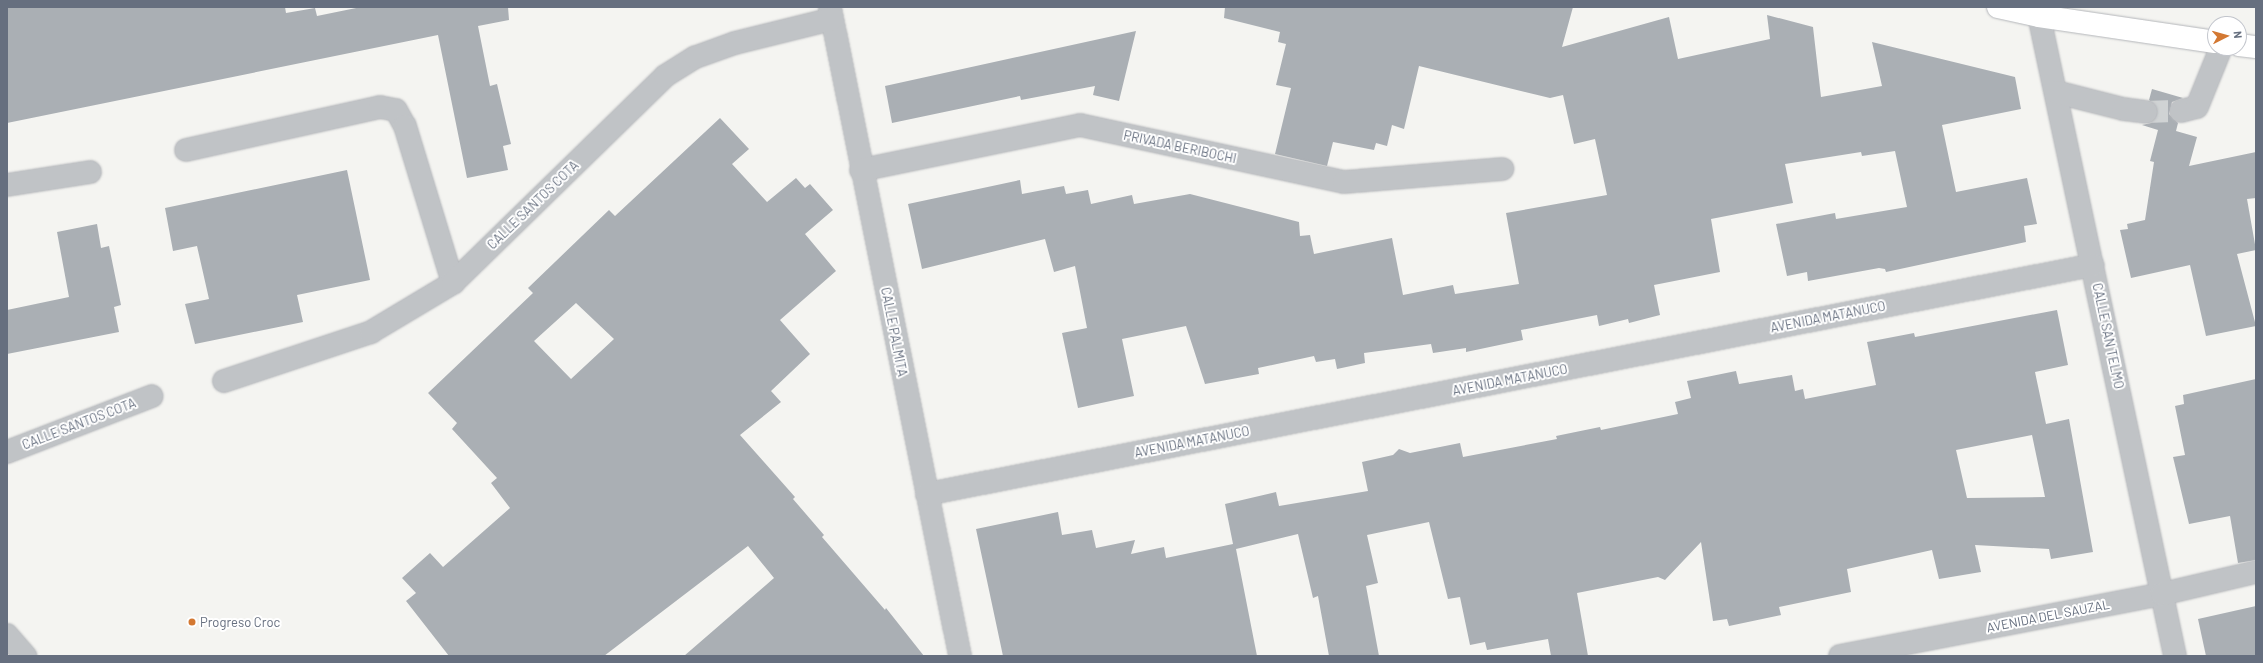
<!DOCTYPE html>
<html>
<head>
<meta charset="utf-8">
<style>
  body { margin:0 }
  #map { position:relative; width:2263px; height:663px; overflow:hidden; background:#f4f4f1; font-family:Barlow,sans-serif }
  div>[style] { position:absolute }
  .building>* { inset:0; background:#aaafb4 }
  .minor-tunnel>* { height:22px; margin-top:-11px; transform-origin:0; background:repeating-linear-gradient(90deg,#d0d3d4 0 22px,transparent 0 33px) }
  .roads { filter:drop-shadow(0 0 1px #b4b6ba) drop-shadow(0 0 1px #b4b6ba) }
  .minor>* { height:22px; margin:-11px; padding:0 11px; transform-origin:11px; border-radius:11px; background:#c0c3c6 }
  .major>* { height:22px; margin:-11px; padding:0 11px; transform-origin:11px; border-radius:11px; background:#fff }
  .dots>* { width:11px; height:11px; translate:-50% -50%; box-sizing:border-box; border:2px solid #fff; border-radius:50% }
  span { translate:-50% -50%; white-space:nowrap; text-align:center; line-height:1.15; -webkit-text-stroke:4px #fff; paint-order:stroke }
  .street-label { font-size:13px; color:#666f7f }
  .poi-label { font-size:13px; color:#666f7f }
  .left { translate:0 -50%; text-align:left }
  .frame { position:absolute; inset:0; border:8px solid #666f7f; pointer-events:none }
  .north { position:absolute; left:2207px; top:16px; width:40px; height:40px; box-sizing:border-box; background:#fff; border:1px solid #c2c5cc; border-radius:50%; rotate:84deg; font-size:11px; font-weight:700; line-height:16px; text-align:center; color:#666f7f }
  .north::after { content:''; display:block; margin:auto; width:14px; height:18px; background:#d37832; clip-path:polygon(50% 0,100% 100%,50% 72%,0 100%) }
</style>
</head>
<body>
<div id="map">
  <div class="building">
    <div style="clip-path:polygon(7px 7px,285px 7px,286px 13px,315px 8px,317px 16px,361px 7px,508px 7px,509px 20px,478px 26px,490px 86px,497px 84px,511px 144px,503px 146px,508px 170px,467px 178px,438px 35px,7px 123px)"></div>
    <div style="clip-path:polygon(1225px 7px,1573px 7px,1562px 47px,1669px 17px,1678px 59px,1770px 39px,1767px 15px,1813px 27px,1821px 97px,1882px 86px,1872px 42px,2015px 77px,2021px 109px,1942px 125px,1956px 192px,2027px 178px,2037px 224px,2024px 226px,2026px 242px,1886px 272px,1885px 269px,1879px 268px,1808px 281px,1807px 272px,1787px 276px,1776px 224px,1835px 213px,1836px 219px,1907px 207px,1895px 151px,1862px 156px,1861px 152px,1785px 164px,1793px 203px,1711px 219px,1720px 272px,1654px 285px,1660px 315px,1629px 323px,1628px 319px,1599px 326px,1597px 315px,1521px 330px,1523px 340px,1466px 352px,1466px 348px,1433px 353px,1431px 344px,1364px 353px,1365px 363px,1337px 369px,1335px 359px,1316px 362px,1314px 356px,1258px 368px,1259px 374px,1205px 384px,1186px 326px,1122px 339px,1134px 396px,1078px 408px,1062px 333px,1087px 328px,1075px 266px,1054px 272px,1045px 239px,922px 269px,908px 204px,1020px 180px,1022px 194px,1064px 186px,1066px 194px,1088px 190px,1091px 204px,1132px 195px,1134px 204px,1190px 194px,1299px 222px,1300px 236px,1310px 235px,1314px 254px,1392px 238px,1403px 295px,1453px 285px,1455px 294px,1519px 284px,1506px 213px,1607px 195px,1595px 139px,1574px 144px,1563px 95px,1550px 98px,1419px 66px,1404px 129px,1392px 125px,1387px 146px,1376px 143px,1374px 150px,1333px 142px,1327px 166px,1275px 154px,1291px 88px,1276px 85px,1286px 44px,1278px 42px,1280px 32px,1224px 18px)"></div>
    <div style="clip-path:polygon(1136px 31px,1119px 101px,1093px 95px,1095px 86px,1021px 100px,1020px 96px,892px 123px,885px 86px)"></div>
    <div style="clip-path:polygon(2152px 89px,2183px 98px,2172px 102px,2169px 114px,2178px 123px,2176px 131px,2197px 137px,2189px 166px,2256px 152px,2256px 198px,2247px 199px,2256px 250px,2237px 254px,2256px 326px,2206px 336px,2190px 265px,2131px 278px,2120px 230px,2128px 229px,2127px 224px,2145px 220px,2154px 162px,2150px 161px,2158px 130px,2142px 125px,2151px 123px,2158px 114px,2157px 107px,2149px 100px)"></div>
    <div style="clip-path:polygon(evenodd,720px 118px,749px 149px,732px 164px,767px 202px,796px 178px,805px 188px,810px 184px,833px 210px,805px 234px,836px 271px,780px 320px,810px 354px,771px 391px,781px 402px,740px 435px,795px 497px,793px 499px,824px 535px,822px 537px,885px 610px,886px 608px,924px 656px,684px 656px,774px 578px,748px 546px,604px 656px,449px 656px,406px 601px,416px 593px,402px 578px,430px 553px,443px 567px,510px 508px,491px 483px,497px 478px,452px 429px,457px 423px,428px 393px,533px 293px,528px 288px,609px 210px,615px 216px,720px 118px,576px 303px,614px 339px,571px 379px,534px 341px,576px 303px)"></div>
    <div style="clip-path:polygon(347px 170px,370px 280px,297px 295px,303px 322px,195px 344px,185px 304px,209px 299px,197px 246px,173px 251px,165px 208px)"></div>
    <div style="clip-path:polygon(97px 224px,101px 248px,109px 246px,121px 305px,114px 307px,119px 332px,7px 354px,7px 310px,69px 297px,57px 232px)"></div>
    <div style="clip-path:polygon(evenodd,2057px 310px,2068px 365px,2035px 372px,2046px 424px,2069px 419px,2093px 552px,2051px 559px,2049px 549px,1975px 545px,1981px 572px,1939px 579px,1932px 550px,1847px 569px,1851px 592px,1779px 607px,1781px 615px,1729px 626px,1727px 619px,1713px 621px,1701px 542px,1665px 580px,1658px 577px,1577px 593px,1588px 656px,1551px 656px,1548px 639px,1487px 650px,1485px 642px,1470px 645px,1460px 597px,1448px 599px,1429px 522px,1367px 535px,1378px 583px,1366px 586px,1379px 656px,1329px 656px,1318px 596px,1313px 598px,1298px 534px,1236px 549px,1257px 656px,1003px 656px,976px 529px,1058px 512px,1062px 535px,1092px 530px,1096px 548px,1135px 540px,1131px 554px,1164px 547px,1166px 558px,1233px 544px,1225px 504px,1276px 492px,1279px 506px,1368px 491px,1362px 462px,1393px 455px,1399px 449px,1410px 453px,1460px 443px,1463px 457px,1557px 439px,1556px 436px,1600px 427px,1601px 430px,1678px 414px,1675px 402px,1691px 398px,1687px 381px,1736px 371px,1739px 384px,1792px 375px,1795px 391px,1803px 389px,1805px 399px,1876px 385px,1867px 342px,1914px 333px,1915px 337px,2057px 310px,2032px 435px,2045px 497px,1967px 498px,1956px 450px,2032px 435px)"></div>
    <div style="clip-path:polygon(2256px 379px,2256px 560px,2238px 563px,2230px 516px,2189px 524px,2173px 457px,2185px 455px,2175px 406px,2184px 404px,2183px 395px)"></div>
    <div style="clip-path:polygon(2256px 606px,2256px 656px,2206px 656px,2198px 619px)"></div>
  </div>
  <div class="minor-tunnel">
    <div style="left:2146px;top:112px;width:35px;rotate:-2deg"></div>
  </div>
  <div class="roads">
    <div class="minor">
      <div style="left:830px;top:7px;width:662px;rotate:78.67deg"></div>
      <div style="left:2039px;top:16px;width:654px;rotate:78deg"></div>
      <div style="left:2056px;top:92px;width:69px;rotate:14.2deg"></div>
      <div style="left:2123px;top:109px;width:23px;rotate:7deg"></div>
      <div style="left:2181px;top:111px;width:16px;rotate:-14deg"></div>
      <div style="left:2197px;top:107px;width:64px;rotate:-67.9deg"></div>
      <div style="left:186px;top:150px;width:199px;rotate:-12.5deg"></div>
      <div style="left:380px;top:107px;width:16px;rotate:11deg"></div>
      <div style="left:396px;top:110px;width:18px;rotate:61deg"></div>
      <div style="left:405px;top:126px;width:164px;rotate:73deg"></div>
      <div style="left:861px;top:170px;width:224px;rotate:-11.6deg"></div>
      <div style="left:1080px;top:125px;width:270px;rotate:12.2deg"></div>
      <div style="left:1344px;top:182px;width:159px;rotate:-4.7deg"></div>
      <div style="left:7px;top:185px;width:84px;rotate:-8.9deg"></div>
      <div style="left:224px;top:381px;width:155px;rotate:-18.4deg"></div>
      <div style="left:371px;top:332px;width:96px;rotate:-30.9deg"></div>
      <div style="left:453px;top:283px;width:296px;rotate:-44.3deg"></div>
      <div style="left:665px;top:76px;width:36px;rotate:-32deg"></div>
      <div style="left:696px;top:57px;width:41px;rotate:-19.7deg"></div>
      <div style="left:735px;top:43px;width:100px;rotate:-13.9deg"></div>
      <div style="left:7px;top:452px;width:155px;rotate:-21.1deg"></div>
      <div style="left:927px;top:494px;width:1188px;rotate:-11.11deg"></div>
      <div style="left:7px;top:635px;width:28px;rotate:49deg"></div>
      <div style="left:1840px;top:656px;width:328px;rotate:-10.9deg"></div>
      <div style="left:2162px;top:594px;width:97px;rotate:-13.2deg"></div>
    </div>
    <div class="major">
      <div style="left:1998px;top:7px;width:42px;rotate:12.4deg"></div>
      <div style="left:2039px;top:16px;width:178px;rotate:8.4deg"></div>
      <div style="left:2239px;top:45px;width:17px;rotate:7deg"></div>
    </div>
  </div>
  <div class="dots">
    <div style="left:192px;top:622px;background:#d37832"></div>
  </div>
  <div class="street-label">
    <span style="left:1180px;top:147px;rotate:12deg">PRIVADA BERIBOCHI</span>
    <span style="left:533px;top:205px;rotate:-44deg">CALLE SANTOS COTA</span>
    <span style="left:1828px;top:317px;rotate:-11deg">AVENIDA MATANUCO</span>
    <span style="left:894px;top:332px;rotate:79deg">CALLE PALMITA</span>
    <span style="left:2108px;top:336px;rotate:78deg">CALLE SAN TELMO</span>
    <span style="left:1510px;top:380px;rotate:-11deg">AVENIDA MATANUCO</span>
    <span style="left:79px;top:424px;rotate:-21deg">CALLE SANTOS COTA</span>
    <span style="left:1192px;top:442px;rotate:-11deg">AVENIDA MATANUCO</span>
    <span style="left:2048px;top:616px;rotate:-11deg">AVENIDA DEL SAUZAL</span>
  </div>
  <div class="poi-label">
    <span class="left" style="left:200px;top:622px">Progreso Croc</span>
  </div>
  <div class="frame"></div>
  <div class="north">N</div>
</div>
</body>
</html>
